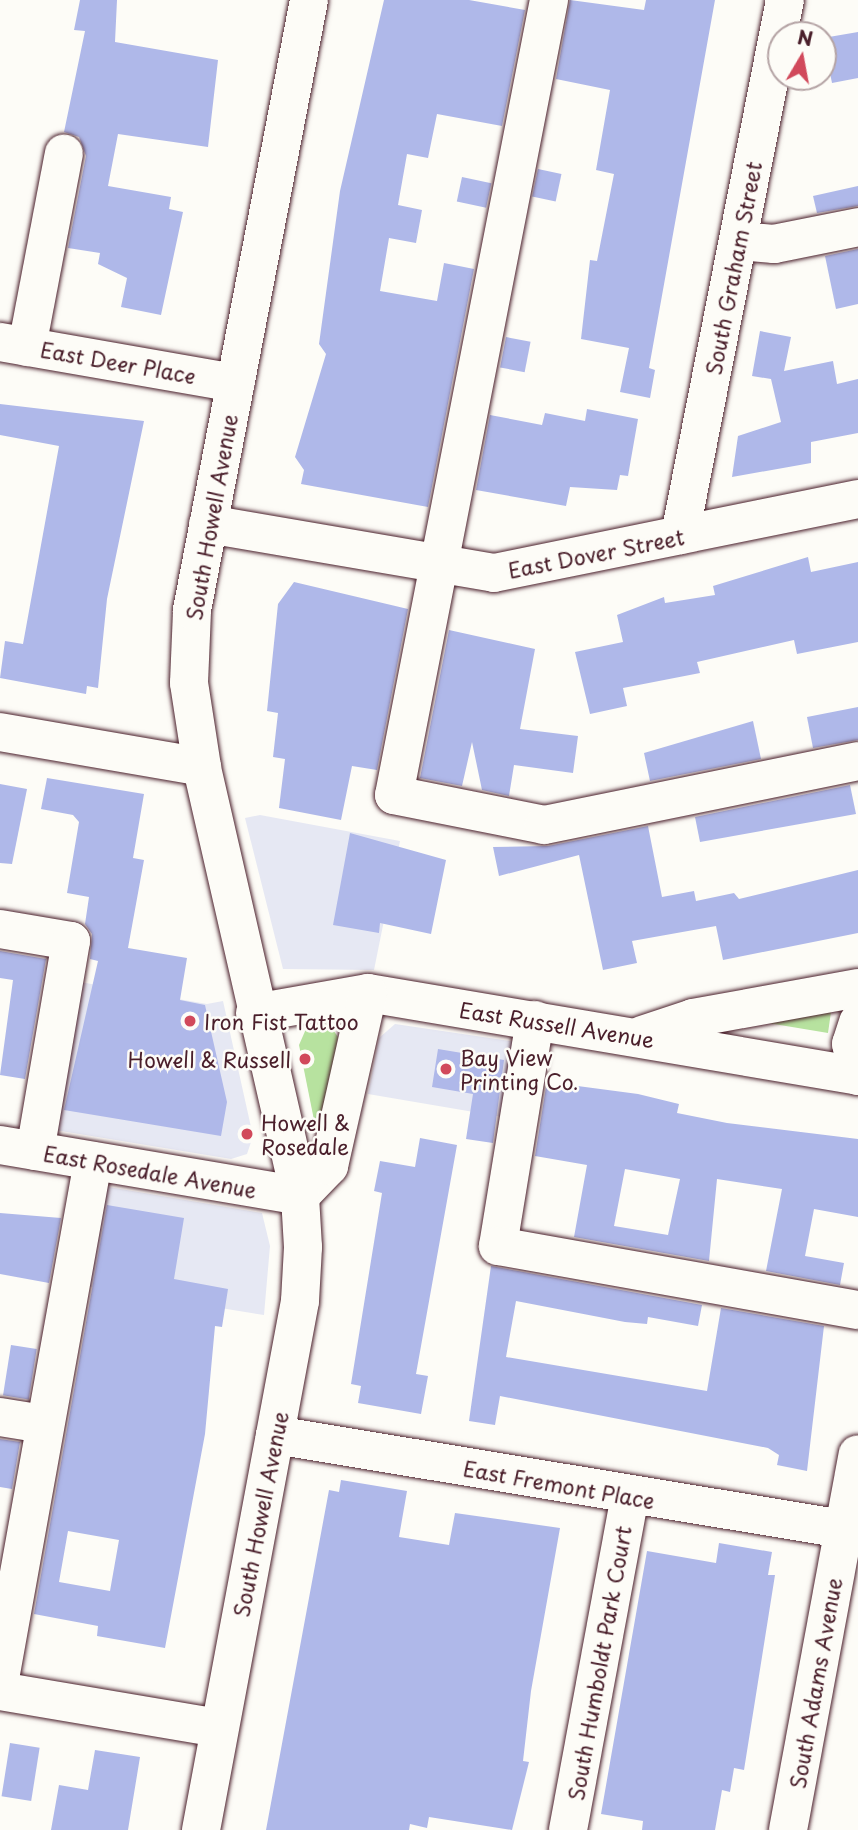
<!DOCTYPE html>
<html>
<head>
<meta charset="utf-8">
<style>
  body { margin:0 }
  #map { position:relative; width:858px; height:1830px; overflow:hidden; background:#fdfcf7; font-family:"Playpen Sans",sans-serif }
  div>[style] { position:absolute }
  .built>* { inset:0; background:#e6e8f3 }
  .green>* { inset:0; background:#b7e29f }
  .building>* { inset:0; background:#afb8e9; transform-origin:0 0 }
  .roads { filter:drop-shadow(0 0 2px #4a1f2b) drop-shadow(0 0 2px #4a1f2b) }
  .minor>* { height:38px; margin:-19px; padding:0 19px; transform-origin:19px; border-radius:19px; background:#fdfcf7 }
  .dots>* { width:19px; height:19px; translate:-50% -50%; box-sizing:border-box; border:4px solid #fdfcf7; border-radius:50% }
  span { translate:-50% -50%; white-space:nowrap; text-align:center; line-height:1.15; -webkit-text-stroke:5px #fdfcf7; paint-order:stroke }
  .street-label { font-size:21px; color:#4a1f2b }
  .poi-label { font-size:21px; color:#4a1f2b }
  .left { translate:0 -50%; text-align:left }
  .right { translate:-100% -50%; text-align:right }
  .north { position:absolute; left:767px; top:21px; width:70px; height:70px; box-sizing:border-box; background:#fdfcf7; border:2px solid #b5a4a5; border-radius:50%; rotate:10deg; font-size:19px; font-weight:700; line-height:28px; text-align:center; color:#4a1f2b }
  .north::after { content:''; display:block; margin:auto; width:24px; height:32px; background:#d1495b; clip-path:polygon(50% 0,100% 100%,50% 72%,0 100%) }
</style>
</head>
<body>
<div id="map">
  <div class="built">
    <div style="clip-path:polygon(260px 815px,400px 841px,374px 970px,283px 969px,245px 818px)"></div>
    <div style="clip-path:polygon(74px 981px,207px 1004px,223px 1001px,253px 1136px,247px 1154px,231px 1159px,49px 1129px)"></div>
    <div style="clip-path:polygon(395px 1024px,523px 1043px,509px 1118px,368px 1094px,379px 1038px)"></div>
    <div style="clip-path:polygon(97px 1185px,262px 1213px,270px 1246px,264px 1315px,79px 1285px)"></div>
  </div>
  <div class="green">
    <div style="clip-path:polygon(832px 1005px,828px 1033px,744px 1019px)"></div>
    <div style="clip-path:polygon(329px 1024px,338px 1037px,322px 1125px,316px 1130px,299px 1045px,306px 1029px)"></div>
  </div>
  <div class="building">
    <div style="clip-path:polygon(80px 0,117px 0,115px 42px,218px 60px,208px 147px,118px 134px,108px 186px,171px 197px,169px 209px,183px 212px,161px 315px,121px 307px,127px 278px,98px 264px,100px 253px,68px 248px,86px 156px,79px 137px,64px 132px,85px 31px,74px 30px)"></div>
    <div style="clip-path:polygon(384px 0,469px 0,525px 10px,502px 126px,437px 114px,428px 158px,407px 154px,398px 205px,422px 210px,416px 243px,389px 238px,380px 291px,437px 301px,444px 263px,474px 269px,428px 507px,301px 484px,304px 470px,295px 457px,326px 354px,319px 344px,340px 191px)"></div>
    <div style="clip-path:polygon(570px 0,644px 10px,646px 0,715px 0,649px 368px,655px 370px,650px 398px,620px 392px,629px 348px,581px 339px,590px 260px,597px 261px,614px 174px,596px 170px,610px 90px,556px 79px)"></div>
    <div style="clip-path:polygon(858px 32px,858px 78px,832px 83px,823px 38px)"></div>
    <div style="left:538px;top:169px;width:24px;height:28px;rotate:12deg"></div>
    <div style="left:462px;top:177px;width:30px;height:25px;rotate:12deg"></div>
    <div style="clip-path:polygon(858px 186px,858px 206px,817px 213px,813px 196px)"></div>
    <div style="clip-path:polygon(858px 249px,858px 304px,836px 309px,825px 256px)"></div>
    <div style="clip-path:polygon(760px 331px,791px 337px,784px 371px,833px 361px,837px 384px,858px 379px,858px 433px,811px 442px,811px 463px,732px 477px,738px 436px,781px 422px,771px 379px,752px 376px)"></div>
    <div style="left:506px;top:337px;width:25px;height:31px;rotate:11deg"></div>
    <div style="clip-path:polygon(0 404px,144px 421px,107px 599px,98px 688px,87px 686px,86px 694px,0 678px,5px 641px,23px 644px,59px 446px,0 435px)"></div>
    <div style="clip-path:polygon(587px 409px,638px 419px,628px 476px,620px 475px,617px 490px,570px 487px,566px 506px,476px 490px,490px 415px,542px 425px,545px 413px,585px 421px)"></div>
    <div style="clip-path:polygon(808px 557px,811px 572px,858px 562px,858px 642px,797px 654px,794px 640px,697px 662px,700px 673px,623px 688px,627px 706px,590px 714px,575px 652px,623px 642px,617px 615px,664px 597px,665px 603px,715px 595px,713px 586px)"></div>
    <div style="clip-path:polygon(294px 582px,408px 609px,377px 770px,352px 766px,341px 820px,279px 808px,285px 759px,273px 757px,278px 713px,267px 711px,278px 604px)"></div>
    <div style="clip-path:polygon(449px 630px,535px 649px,520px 729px,578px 736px,573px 773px,514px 765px,509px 796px,482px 790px,472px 742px,462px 786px,420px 778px)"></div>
    <div style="clip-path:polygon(858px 707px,858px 740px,813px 748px,807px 717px)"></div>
    <div style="clip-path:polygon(753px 721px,761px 759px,650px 781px,644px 753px)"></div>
    <div style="clip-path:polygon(47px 778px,144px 794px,133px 858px,144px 860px,128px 948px,187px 958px,180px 1000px,205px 1005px,227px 1102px,221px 1136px,64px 1110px,98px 961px,90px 959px,92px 934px,85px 924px,89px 897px,67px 893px,79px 822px,73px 815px,41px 809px)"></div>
    <div style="clip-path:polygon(0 784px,27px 789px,12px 864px,0 863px)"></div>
    <div style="clip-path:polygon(850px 785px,856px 814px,700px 842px,695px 817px)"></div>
    <div style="clip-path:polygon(648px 826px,662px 897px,694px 891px,696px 901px,734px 893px,739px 899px,858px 870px,858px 933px,723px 960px,716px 926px,632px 941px,637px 963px,603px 970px,579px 855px,499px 876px,493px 847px,548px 846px)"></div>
    <div style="clip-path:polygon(350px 833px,446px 860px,431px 934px,380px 923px,379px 933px,333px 925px)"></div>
    <div style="clip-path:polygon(0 951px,46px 959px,25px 1079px,0 1075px,13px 980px,0 978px)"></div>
    <div style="clip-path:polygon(438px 1049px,504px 1060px,493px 1143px,466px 1139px,473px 1094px,432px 1087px)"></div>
    <div style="clip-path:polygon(evenodd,570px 1085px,638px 1094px,679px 1104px,677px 1113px,727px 1123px,858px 1139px,858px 1217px,814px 1209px,805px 1256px,844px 1263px,840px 1285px,766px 1271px,782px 1189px,717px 1179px,709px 1261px,574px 1237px,587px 1165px,535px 1156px,546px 1087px,569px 1091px,570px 1085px,625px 1169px,680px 1179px,668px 1235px,614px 1226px,625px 1169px)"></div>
    <div style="clip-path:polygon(420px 1138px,457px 1145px,416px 1374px,428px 1376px,421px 1414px,358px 1403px,361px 1386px,351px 1384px,382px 1193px,374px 1191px,380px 1161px,415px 1167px)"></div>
    <div style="clip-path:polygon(evenodd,107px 1205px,184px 1218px,174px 1279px,228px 1289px,222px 1327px,215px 1326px,205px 1434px,165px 1648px,97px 1636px,98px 1626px,34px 1614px,107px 1205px,68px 1531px,119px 1540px,110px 1591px,59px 1582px,68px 1531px)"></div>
    <div style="clip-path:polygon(0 1213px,61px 1218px,49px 1283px,0 1274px)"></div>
    <div style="clip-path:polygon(491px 1266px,702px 1305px,698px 1326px,648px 1317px,647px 1324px,625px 1322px,516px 1301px,506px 1357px,707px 1391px,721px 1308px,824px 1326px,807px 1471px,777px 1465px,779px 1455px,768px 1448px,500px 1396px,495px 1425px,469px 1421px)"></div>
    <div style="left:11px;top:1345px;width:26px;height:51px;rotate:9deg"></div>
    <div style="clip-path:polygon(0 1439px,20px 1442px,12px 1489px,0 1487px)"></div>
    <div style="clip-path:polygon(341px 1480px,407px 1491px,399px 1537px,449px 1545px,455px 1513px,560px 1528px,531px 1691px,523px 1761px,529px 1762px,512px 1830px,429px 1817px,427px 1828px,410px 1824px,409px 1830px,266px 1830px,329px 1490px,339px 1492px)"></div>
    <div style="clip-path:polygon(719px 1543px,772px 1552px,768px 1575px,775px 1575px,744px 1770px,734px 1768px,730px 1792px,722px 1790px,715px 1830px,642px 1830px,643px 1821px,601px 1814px,647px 1551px,716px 1563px)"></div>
    <div style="left:10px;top:1743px;width:30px;height:54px;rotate:9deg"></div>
    <div style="clip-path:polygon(95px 1750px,140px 1757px,128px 1830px,51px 1830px,59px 1785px,88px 1790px)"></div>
  </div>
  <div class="roads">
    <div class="minor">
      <div style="left:549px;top:0;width:810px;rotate:101.03deg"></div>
      <div style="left:394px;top:795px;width:153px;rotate:11.3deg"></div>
      <div style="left:544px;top:825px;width:320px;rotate:-11.5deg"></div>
      <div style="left:739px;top:241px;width:35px;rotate:5deg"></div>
      <div style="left:774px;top:244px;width:86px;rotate:-11.4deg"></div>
      <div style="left:0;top:342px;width:239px;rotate:9.9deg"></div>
      <div style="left:27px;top:347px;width:197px;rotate:-79.2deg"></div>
      <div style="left:208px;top:524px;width:290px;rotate:9.7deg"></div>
      <div style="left:494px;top:573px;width:371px;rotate:-11.5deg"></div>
      <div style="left:680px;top:535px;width:545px;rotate:-78.9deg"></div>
      <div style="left:0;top:732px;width:205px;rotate:9.8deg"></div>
      <div style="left:0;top:929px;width:72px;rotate:9.6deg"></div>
      <div style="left:71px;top:941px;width:213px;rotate:99.7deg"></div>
      <div style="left:255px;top:1013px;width:115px;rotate:-10deg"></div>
      <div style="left:368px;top:993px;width:497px;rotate:9.6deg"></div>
      <div style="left:535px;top:1020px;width:229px;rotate:99.3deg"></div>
      <div style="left:498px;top:1246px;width:366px;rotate:10.1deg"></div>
      <div style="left:642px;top:1035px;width:54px;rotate:-18.4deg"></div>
      <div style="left:693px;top:1018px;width:168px;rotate:-10.3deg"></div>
      <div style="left:858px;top:1076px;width:33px;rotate:-102deg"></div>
      <div style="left:851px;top:1044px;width:23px;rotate:-72deg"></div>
      <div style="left:0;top:1145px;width:304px;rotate:9.6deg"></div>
      <div style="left:300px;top:1196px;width:42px;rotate:-46deg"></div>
      <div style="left:329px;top:1166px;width:177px;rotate:-77.3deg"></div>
      <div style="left:0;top:1417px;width:44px;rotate:9.2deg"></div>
      <div style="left:275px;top:1435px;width:576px;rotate:9.4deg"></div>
      <div style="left:0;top:1679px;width:526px;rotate:-79.82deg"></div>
      <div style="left:0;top:1691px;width:222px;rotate:9.6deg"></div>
      <div style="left:201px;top:1830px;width:538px;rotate:-79.4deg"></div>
      <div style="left:300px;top:1301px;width:54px;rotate:-86.8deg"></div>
      <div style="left:303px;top:1247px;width:51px;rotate:-93.4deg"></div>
      <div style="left:300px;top:1196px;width:440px;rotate:-102.9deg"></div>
      <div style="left:202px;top:767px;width:85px;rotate:-98.8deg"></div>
      <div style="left:189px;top:683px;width:73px;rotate:-87.6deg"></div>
      <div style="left:192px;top:610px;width:621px;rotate:-79.14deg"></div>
      <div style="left:568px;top:1830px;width:340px;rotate:-79.5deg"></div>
      <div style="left:788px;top:1830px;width:382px;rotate:-79.5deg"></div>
    </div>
  </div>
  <div class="dots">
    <div style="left:190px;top:1021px;background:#d1495b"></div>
    <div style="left:305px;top:1059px;background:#d1495b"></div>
    <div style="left:446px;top:1069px;background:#d1495b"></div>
    <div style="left:247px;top:1134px;background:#d1495b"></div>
  </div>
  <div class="street-label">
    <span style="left:733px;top:268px;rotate:-79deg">South Graham Street</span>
    <span style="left:118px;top:362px;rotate:10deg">East Deer Place</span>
    <span style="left:211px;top:517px;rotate:-80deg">South Howell Avenue</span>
    <span style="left:596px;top:553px;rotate:-11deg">East Dover Street</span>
    <span style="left:557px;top:1024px;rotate:9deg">East Russell Avenue</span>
    <span style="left:150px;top:1171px;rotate:10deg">East Rosedale Avenue</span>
    <span style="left:559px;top:1484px;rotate:10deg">East Fremont Place</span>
    <span style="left:260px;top:1514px;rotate:-79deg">South Howell Avenue</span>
    <span style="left:599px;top:1663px;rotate:-80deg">South Humboldt Park Court</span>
    <span style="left:815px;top:1683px;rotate:-80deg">South Adams Avenue</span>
  </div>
  <div class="poi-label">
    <span class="left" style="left:204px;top:1021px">Iron Fist Tattoo</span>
    <span class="left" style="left:460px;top:1069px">Bay View<br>Printing Co.</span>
    <span class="right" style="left:291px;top:1059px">Howell &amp; Russell</span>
    <span class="left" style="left:261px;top:1134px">Howell &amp;<br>Rosedale</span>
  </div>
  <div class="north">N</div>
</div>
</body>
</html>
